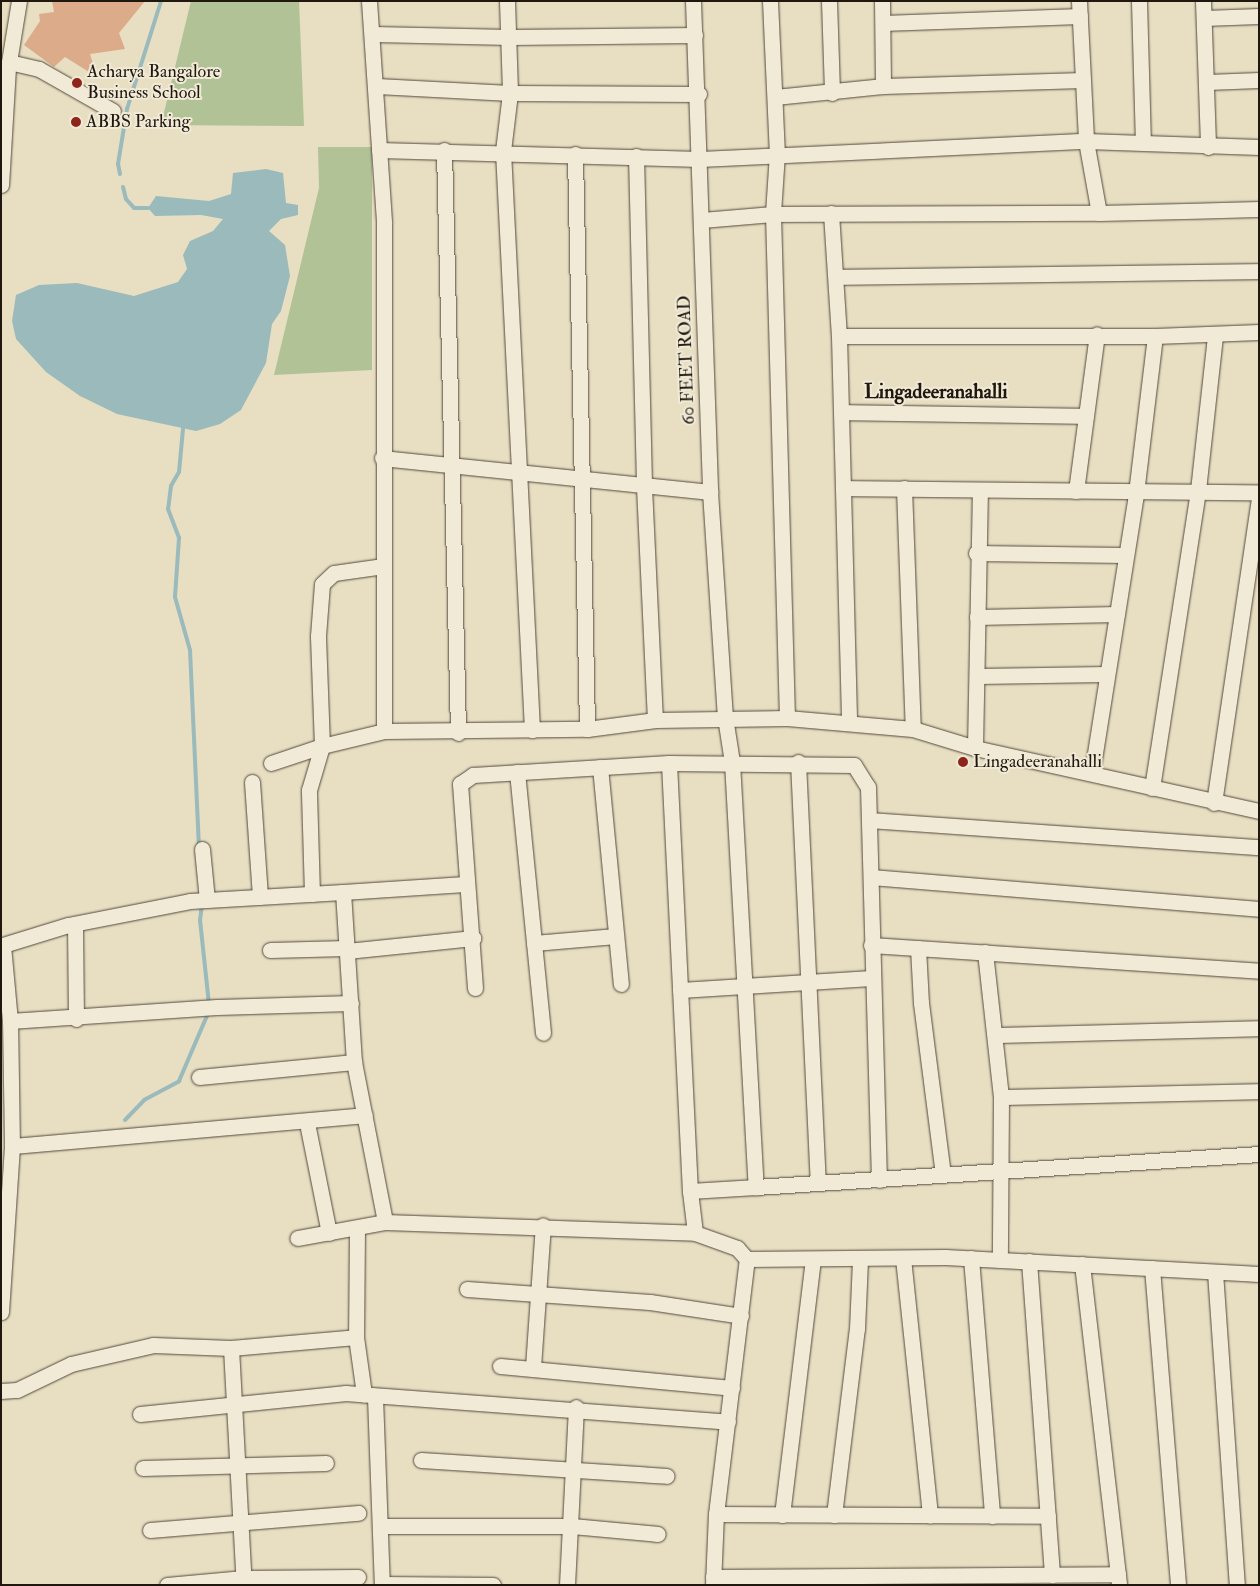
<!DOCTYPE html>
<html>
<head>
<meta charset="utf-8">
<style>
  body { margin:0 }
  #map { position:relative; width:1260px; height:1586px; overflow:hidden; background:#e8dec2; font-family:"IM FELL Double Pica",serif }
  div>[style] { position:absolute }
  .green>* { inset:0; background:#b1c297 }
  .water>* { inset:0; background:#9ababc }
  .stream>* { height:4px; margin:-2px; padding:0 2px; transform-origin:2px; border-radius:2px; background:#9ababc }
  .building>* { inset:0; background:#dbab8a }
  .roads { filter:drop-shadow(0 0 1px #52493c) drop-shadow(0 0 1px #52493c) }
  .minor>* { height:15px; margin:-7.5px; padding:0 7.5px; transform-origin:7.5px; border-radius:7.5px; background:#f0ead7 }
  .dots>* { width:14px; height:14px; translate:-50% -50%; box-sizing:border-box; border:2px solid #f0ead7; border-radius:50% }
  span { translate:-50% -50%; white-space:nowrap; text-align:center; line-height:1.15; -webkit-text-stroke:4px #f0ead7; paint-order:stroke }
  .poi-label { font-size:18px; color:#20170f }
  .left { translate:0 -50%; text-align:left }
  .street-label { font-size:18px; color:#20170f }
  .quarter-label { font-size:20px; color:#20170f; font-weight:700 }
  .frame { position:absolute; inset:0; border:2px solid #20170f; pointer-events:none }
</style>
</head>
<body>
<div id="map">
  <div class="green">
    <div style="clip-path:polygon(191px 1px,299px 1px,304px 126px,161px 125px)"></div>
    <div style="clip-path:polygon(318px 147px,372px 147px,372px 370px,274px 375px,319px 188px)"></div>
  </div>
  <div class="water">
    <div style="clip-path:polygon(266px 169px,283px 173px,286px 203px,298px 205px,298px 215px,281px 219px,269px 231px,285px 245px,290px 276px,281px 311px,272px 324px,266px 363px,241px 410px,220px 424px,196px 431px,117px 414px,80px 396px,46px 372px,16px 339px,12px 321px,16px 295px,39px 285px,77px 283px,134px 296px,178px 282px,187px 269px,183px 255px,190px 241px,213px 231px,223px 219px,201px 215px,155px 216px,148px 208px,156px 196px,209px 201px,231px 194px,233px 173px)"></div>
  </div>
  <div class="stream">
    <div style="left:120px;top:174px;width:10px;rotate:-101deg"></div>
    <div style="left:118px;top:164px;width:56px;rotate:-80.7deg"></div>
    <div style="left:127px;top:109px;width:113px;rotate:-72.5deg"></div>
    <div style="left:123px;top:187px;width:12px;rotate:76deg"></div>
    <div style="left:126px;top:199px;width:12px;rotate:48deg"></div>
    <div style="left:134px;top:208px;width:14px"></div>
    <div style="left:183px;top:429px;width:43px;rotate:95.3deg"></div>
    <div style="left:179px;top:472px;width:16px;rotate:120deg"></div>
    <div style="left:171px;top:486px;width:23px;rotate:97deg"></div>
    <div style="left:168px;top:509px;width:31px;rotate:69deg"></div>
    <div style="left:179px;top:538px;width:59px;rotate:93.9deg"></div>
    <div style="left:175px;top:597px;width:55px;rotate:74.2deg"></div>
    <div style="left:190px;top:650px;width:197px;rotate:87.4deg"></div>
    <div style="left:202px;top:904px;width:16px;rotate:97deg"></div>
    <div style="left:200px;top:920px;width:84px;rotate:83.9deg"></div>
    <div style="left:125px;top:1120px;width:28px;rotate:-46deg"></div>
    <div style="left:144px;top:1100px;width:40px;rotate:-28deg"></div>
    <div style="left:179px;top:1081px;width:76px;rotate:-66.8deg"></div>
  </div>
  <div class="building">
    <div style="clip-path:polygon(52px 1px,145px 1px,119px 33px,125px 49px,90px 54px,97px 77px,65px 57px,54px 67px,24px 45px,40px 21px,39px 14px,54px 12px)"></div>
  </div>
  <div class="roads">
    <div class="minor">
      <div style="left:369px;top:1px;width:223px;rotate:86.1deg"></div>
      <div style="left:384px;top:223px;width:508px;rotate:90deg"></div>
      <div style="left:507px;top:1px;width:92px;rotate:88.1deg"></div>
      <div style="left:510px;top:93px;width:58px;rotate:96.9deg"></div>
      <div style="left:503px;top:151px;width:580px;rotate:87.13deg"></div>
      <div style="left:693px;top:1px;width:491px;rotate:88deg"></div>
      <div style="left:710px;top:492px;width:225px;rotate:86.2deg"></div>
      <div style="left:725px;top:717px;width:46px;rotate:81.2deg"></div>
      <div style="left:732px;top:762px;width:426px;rotate:86.8deg"></div>
      <div style="left:756px;top:1187px;width:504px;rotate:-3.75deg"></div>
      <div style="left:770px;top:1px;width:152px;rotate:87.4deg"></div>
      <div style="left:777px;top:153px;width:61px;rotate:93.8deg"></div>
      <div style="left:773px;top:214px;width:504px;rotate:88.41deg"></div>
      <div style="left:829px;top:1px;width:92px;rotate:88.1deg"></div>
      <div style="left:882px;top:1px;width:85px;rotate:89.3deg"></div>
      <div style="left:1079px;top:1px;width:140px;rotate:87.1deg"></div>
      <div style="left:1086px;top:141px;width:73px;rotate:79.8deg"></div>
      <div style="left:1099px;top:213px;width:160px;rotate:-1.4deg"></div>
      <div style="left:1139px;top:1px;width:142px;rotate:88.4deg"></div>
      <div style="left:1203px;top:1px;width:146px;rotate:88deg"></div>
      <div style="left:1204px;top:18px;width:55px;rotate:-2.1deg"></div>
      <div style="left:883px;top:23px;width:197px;rotate:-2deg"></div>
      <div style="left:374px;top:34px;width:136px;rotate:1.3deg"></div>
      <div style="left:510px;top:37px;width:185px;rotate:-0.6deg"></div>
      <div style="left:9px;top:62px;width:31px;rotate:13deg"></div>
      <div style="left:39px;top:69px;width:85px;rotate:29.6deg"></div>
      <div style="left:1207px;top:82px;width:52px;rotate:-2.2deg"></div>
      <div style="left:377px;top:86px;width:133px;rotate:3deg"></div>
      <div style="left:510px;top:93px;width:189px;rotate:0.3deg"></div>
      <div style="left:775px;top:97px;width:109px;rotate:-5.8deg"></div>
      <div style="left:883px;top:86px;width:200px;rotate:-1.7deg"></div>
      <div style="left:379px;top:150px;width:321px;rotate:1.6deg"></div>
      <div style="left:700px;top:159px;width:386px;rotate:-2.7deg"></div>
      <div style="left:1086px;top:141px;width:173px;rotate:2deg"></div>
      <div style="left:444px;top:150px;width:583px;rotate:88.62deg"></div>
      <div style="left:575px;top:154px;width:575px;rotate:88.8deg"></div>
      <div style="left:636px;top:156px;width:331px;rotate:88.6deg"></div>
      <div style="left:644px;top:487px;width:233px;rotate:87.3deg"></div>
      <div style="left:1px;top:185px;width:117px;rotate:-86.6deg"></div>
      <div style="left:8px;top:68px;width:68px;rotate:-80.7deg"></div>
      <div style="left:831px;top:213px;width:123px;rotate:86.3deg"></div>
      <div style="left:839px;top:336px;width:385px;rotate:88.5deg"></div>
      <div style="left:702px;top:220px;width:71px;rotate:-4.8deg"></div>
      <div style="left:773px;top:214px;width:326px;rotate:-0.2deg"></div>
      <div style="left:836px;top:277px;width:423px;rotate:-0.8deg"></div>
      <div style="left:839px;top:336px;width:316px"></div>
      <div style="left:1155px;top:336px;width:104px;rotate:-2.2deg"></div>
      <div style="left:841px;top:412px;width:245px;rotate:0.9deg"></div>
      <div style="left:382px;top:458px;width:330px;rotate:5.9deg"></div>
      <div style="left:843px;top:488px;width:416px;rotate:0.6deg"></div>
      <div style="left:904px;top:488px;width:241px;rotate:87.9deg"></div>
      <div style="left:1076px;top:491px;width:158px;rotate:-82.4deg"></div>
      <div style="left:976px;top:553px;width:148px;rotate:0.8deg"></div>
      <div style="left:977px;top:617px;width:140px;rotate:-1.2deg"></div>
      <div style="left:978px;top:676px;width:128px;rotate:-0.9deg"></div>
      <div style="left:975px;top:748px;width:258px;rotate:-88.9deg"></div>
      <div style="left:798px;top:762px;width:421px;rotate:87.3deg"></div>
      <div style="left:271px;top:763px;width:54px;rotate:-18.4deg"></div>
      <div style="left:322px;top:746px;width:64px;rotate:-13.6deg"></div>
      <div style="left:384px;top:731px;width:203px;rotate:-0.6deg"></div>
      <div style="left:587px;top:729px;width:69px;rotate:-7.5deg"></div>
      <div style="left:655px;top:720px;width:132px;rotate:-0.9deg"></div>
      <div style="left:787px;top:718px;width:126px;rotate:5deg"></div>
      <div style="left:913px;top:729px;width:65px;rotate:17deg"></div>
      <div style="left:975px;top:748px;width:291px;rotate:12.5deg"></div>
      <div style="left:669px;top:763px;width:429px;rotate:87.2deg"></div>
      <div style="left:690px;top:1191px;width:66px;rotate:-3.5deg"></div>
      <div style="left:600px;top:767px;width:218px;rotate:84.5deg"></div>
      <div style="left:517px;top:772px;width:262px;rotate:84.3deg"></div>
      <div style="left:1092px;top:772px;width:282px;rotate:-81deg"></div>
      <div style="left:1136px;top:493px;width:158px;rotate:-83.1deg"></div>
      <div style="left:252px;top:782px;width:115px;rotate:86deg"></div>
      <div style="left:1152px;top:788px;width:302px;rotate:-81.2deg"></div>
      <div style="left:1198px;top:490px;width:155px;rotate:-83.7deg"></div>
      <div style="left:1214px;top:803px;width:308px;rotate:-81.6deg"></div>
      <div style="left:869px;top:820px;width:391px;rotate:4deg"></div>
      <div style="left:202px;top:849px;width:51px;rotate:84.4deg"></div>
      <div style="left:871px;top:877px;width:389px;rotate:4.7deg"></div>
      <div style="left:343px;top:892px;width:122px;rotate:-3.8deg"></div>
      <div style="left:312px;top:894px;width:104px;rotate:-91.7deg"></div>
      <div style="left:309px;top:790px;width:46px;rotate:-73.5deg"></div>
      <div style="left:322px;top:746px;width:110px;rotate:-92.1deg"></div>
      <div style="left:318px;top:636px;width:52px;rotate:-85.6deg"></div>
      <div style="left:322px;top:584px;width:16px;rotate:-43deg"></div>
      <div style="left:334px;top:573px;width:50px;rotate:-8deg"></div>
      <div style="left:75px;top:924px;width:95px;rotate:89.4deg"></div>
      <div style="left:534px;top:943px;width:82px;rotate:-4.9deg"></div>
      <div style="left:871px;top:945px;width:389px;rotate:3.8deg"></div>
      <div style="left:918px;top:948px;width:55px;rotate:86.9deg"></div>
      <div style="left:921px;top:1003px;width:173px;rotate:82.7deg"></div>
      <div style="left:270px;top:950px;width:77px;rotate:-1.5deg"></div>
      <div style="left:347px;top:951px;width:127px;rotate:-5.9deg"></div>
      <div style="left:985px;top:952px;width:146px;rotate:83.7deg"></div>
      <div style="left:1001px;top:1097px;width:163px;rotate:90.4deg"></div>
      <div style="left:475px;top:988px;width:205px;rotate:-94.2deg"></div>
      <div style="left:460px;top:784px;width:16px;rotate:-35deg"></div>
      <div style="left:473px;top:775px;width:196px;rotate:-3.5deg"></div>
      <div style="left:669px;top:763px;width:185px;rotate:0.6deg"></div>
      <div style="left:854px;top:765px;width:26px;rotate:58deg"></div>
      <div style="left:868px;top:787px;width:393px;rotate:88.4deg"></div>
      <div style="left:680px;top:990px;width:192px;rotate:-3.6deg"></div>
      <div style="left:10px;top:1021px;width:207px;rotate:-3.9deg"></div>
      <div style="left:217px;top:1007px;width:134px;rotate:-1.7deg"></div>
      <div style="left:996px;top:1035px;width:263px;rotate:-1.5deg"></div>
      <div style="left:199px;top:1077px;width:156px;rotate:-5.5deg"></div>
      <div style="left:1001px;top:1097px;width:258px;rotate:-1.3deg"></div>
      <div style="left:307px;top:1123px;width:112px;rotate:78.7deg"></div>
      <div style="left:12px;top:1146px;width:354px;rotate:-5deg"></div>
      <div style="left:690px;top:1191px;width:42px;rotate:83.2deg"></div>
      <div style="left:385px;top:1222px;width:310px;rotate:2deg"></div>
      <div style="left:695px;top:1233px;width:45px;rotate:19.7deg"></div>
      <div style="left:737px;top:1248px;width:15px;rotate:48deg"></div>
      <div style="left:357px;top:1229px;width:108px;rotate:90.5deg"></div>
      <div style="left:356px;top:1337px;width:58px;rotate:82deg"></div>
      <div style="left:903px;top:1258px;width:259px;rotate:84deg"></div>
      <div style="left:971px;top:1258px;width:259px;rotate:85.3deg"></div>
      <div style="left:1029px;top:1261px;width:315px;rotate:85.8deg"></div>
      <div style="left:1082px;top:1264px;width:323px;rotate:83.4deg"></div>
      <div style="left:1152px;top:1268px;width:318px;rotate:85.3deg"></div>
      <div style="left:1215px;top:1272px;width:314px;rotate:86deg"></div>
      <div style="left:467px;top:1289px;width:183px;rotate:4.1deg"></div>
      <div style="left:650px;top:1302px;width:92px;rotate:8.7deg"></div>
      <div style="left:1px;top:1312px;width:166px;rotate:-86.2deg"></div>
      <div style="left:12px;top:1146px;width:125px;rotate:-90.9deg"></div>
      <div style="left:10px;top:1021px;width:76px;rotate:-95.3deg"></div>
      <div style="left:3px;top:945px;width:68px;rotate:-17.1deg"></div>
      <div style="left:68px;top:925px;width:124px;rotate:-11.1deg"></div>
      <div style="left:190px;top:901px;width:153px;rotate:-3.4deg"></div>
      <div style="left:343px;top:892px;width:170px;rotate:86.3deg"></div>
      <div style="left:354px;top:1062px;width:163px;rotate:79deg"></div>
      <div style="left:385px;top:1222px;width:89px;rotate:169.7deg"></div>
      <div style="left:231px;top:1348px;width:237px;rotate:86.9deg"></div>
      <div style="left:500px;top:1366px;width:233px;rotate:5.4deg"></div>
      <div style="left:533px;top:1367px;width:142px;rotate:-86deg"></div>
      <div style="left:1px;top:1391px;width:16px;rotate:-4deg"></div>
      <div style="left:17px;top:1390px;width:60px;rotate:-25.7deg"></div>
      <div style="left:71px;top:1364px;width:84px;rotate:-13deg"></div>
      <div style="left:153px;top:1345px;width:78px;rotate:2.2deg"></div>
      <div style="left:231px;top:1348px;width:125px;rotate:-5deg"></div>
      <div style="left:375px;top:1397px;width:188px;rotate:87.9deg"></div>
      <div style="left:140px;top:1414px;width:207px;rotate:-5.8deg"></div>
      <div style="left:346px;top:1393px;width:383px;rotate:4.3deg"></div>
      <div style="left:421px;top:1460px;width:246px;rotate:3.7deg"></div>
      <div style="left:143px;top:1468px;width:183px;rotate:-1.6deg"></div>
      <div style="left:716px;top:1514px;width:332px;rotate:0.3deg"></div>
      <div style="left:782px;top:1515px;width:257px;rotate:-83.1deg"></div>
      <div style="left:834px;top:1515px;width:187px;rotate:-83deg"></div>
      <div style="left:857px;top:1329px;width:70px;rotate:-87.5deg"></div>
      <div style="left:380px;top:1526px;width:192px"></div>
      <div style="left:572px;top:1526px;width:86px;rotate:5.3deg"></div>
      <div style="left:150px;top:1530px;width:209px;rotate:-4.7deg"></div>
      <div style="left:713px;top:1577px;width:405px;rotate:-0.4deg"></div>
      <div style="left:382px;top:1584px;width:111px;rotate:0.5deg"></div>
      <div style="left:167px;top:1585px;width:77px;rotate:-5.2deg"></div>
      <div style="left:244px;top:1578px;width:114px;rotate:-0.5deg"></div>
      <div style="left:567px;top:1585px;width:178px;rotate:-87.1deg"></div>
      <div style="left:713px;top:1585px;width:71px;rotate:-87.6deg"></div>
      <div style="left:716px;top:1514px;width:257px;rotate:-83.1deg"></div>
      <div style="left:747px;top:1259px;width:198px;rotate:-0.6deg"></div>
      <div style="left:945px;top:1257px;width:314px;rotate:3.1deg"></div>
    </div>
  </div>
  <div class="dots">
    <div style="left:77px;top:83px;background:#8f2418"></div>
    <div style="left:76px;top:122px;background:#8f2418"></div>
    <div style="left:963px;top:762px;background:#8f2418"></div>
  </div>
  <div class="poi-label">
    <span class="left" style="left:87px;top:83px">Acharya Bangalore<br>Business School</span>
    <span class="left" style="left:86px;top:122px">ABBS Parking</span>
    <span class="left" style="left:973px;top:762px">Lingadeeranahalli</span>
  </div>
  <div class="street-label">
    <span style="left:687px;top:360px;rotate:-92deg">60 FEET ROAD</span>
  </div>
  <div class="quarter-label">
    <span style="left:936px;top:391px">Lingadeeranahalli</span>
  </div>
  <div class="frame"></div>
</div>
</body>
</html>
